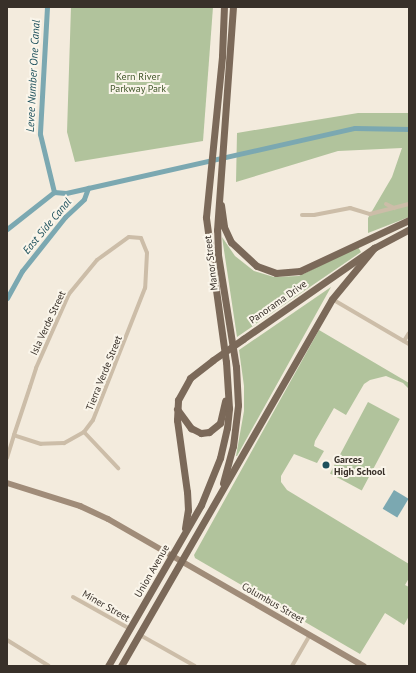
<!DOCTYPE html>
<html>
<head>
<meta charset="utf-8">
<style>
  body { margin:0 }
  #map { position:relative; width:416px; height:673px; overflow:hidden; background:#f3ebdd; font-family:"PT Sans",sans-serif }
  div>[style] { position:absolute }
  .green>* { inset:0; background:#b1c39c; transform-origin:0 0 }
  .water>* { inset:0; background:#7ba8b1; transform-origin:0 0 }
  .canal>* { height:5px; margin:-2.5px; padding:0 2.5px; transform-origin:2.5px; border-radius:2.5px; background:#7ba8b1 }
  .minor>* { height:4px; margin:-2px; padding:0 2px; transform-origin:2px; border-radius:2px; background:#ccbda8 }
  .secondary>* { height:6px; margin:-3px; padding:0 3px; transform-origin:3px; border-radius:3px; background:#a08c79 }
  .primary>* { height:7px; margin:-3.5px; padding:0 3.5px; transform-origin:3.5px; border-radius:3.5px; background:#7b6959 }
  .primary-bridge>* { height:7px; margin:-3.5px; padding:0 3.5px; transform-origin:3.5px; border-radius:3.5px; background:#7b6959 }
  .dots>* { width:11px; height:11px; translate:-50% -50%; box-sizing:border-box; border:2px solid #faf5ea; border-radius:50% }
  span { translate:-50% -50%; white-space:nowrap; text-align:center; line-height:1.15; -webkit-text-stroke:4px #faf5ea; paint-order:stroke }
  .park-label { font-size:10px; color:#42582c }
  .street-label { font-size:10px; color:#383029 }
  .poi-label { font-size:10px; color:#383029; font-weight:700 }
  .left { translate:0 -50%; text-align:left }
  .water-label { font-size:11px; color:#1d505c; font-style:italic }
  .frame { position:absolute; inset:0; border:8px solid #383029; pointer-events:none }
</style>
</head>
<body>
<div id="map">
  <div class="green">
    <div style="clip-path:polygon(71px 7px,213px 7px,203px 141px,75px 162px,67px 132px)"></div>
    <div style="clip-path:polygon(358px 113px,409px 113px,409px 217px,368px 233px,368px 218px,392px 177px,402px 148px,338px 151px,236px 182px,237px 133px)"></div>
    <div style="clip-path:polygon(222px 237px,235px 256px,254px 271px,274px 277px,299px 276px,358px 247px,361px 252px,237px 337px)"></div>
    <div style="clip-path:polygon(331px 287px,237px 456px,236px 456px,244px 411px,244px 386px,239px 350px)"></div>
    <div style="clip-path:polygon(319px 330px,409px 383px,409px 389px,403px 383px,386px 376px,370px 380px,364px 384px,346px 415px,334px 408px,315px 441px,314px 446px,324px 451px,317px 463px,294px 454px,281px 476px,281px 482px,287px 490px,409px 564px,409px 578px,405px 585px,409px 587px,409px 616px,404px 625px,385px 613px,360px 654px,195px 558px,194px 555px)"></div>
    <div style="left:368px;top:402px;width:36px;height:81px;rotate:28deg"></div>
  </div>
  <div class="water">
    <div style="left:394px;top:490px;width:17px;height:22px;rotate:31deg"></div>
  </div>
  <div class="canal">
    <div style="left:47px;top:7px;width:127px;rotate:93.2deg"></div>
    <div style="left:40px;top:134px;width:60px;rotate:76.4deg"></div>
    <div style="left:54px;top:192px;width:12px;rotate:5deg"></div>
    <div style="left:66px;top:193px;width:296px;rotate:-12.7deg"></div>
    <div style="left:355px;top:128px;width:54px;rotate:1.1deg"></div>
    <div style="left:7px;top:229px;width:60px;rotate:-38.2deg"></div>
    <div style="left:7px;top:298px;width:31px;rotate:-61deg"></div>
    <div style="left:22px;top:271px;width:69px;rotate:-51.5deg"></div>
    <div style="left:65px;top:217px;width:26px;rotate:-43deg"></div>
    <div style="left:84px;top:199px;width:12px;rotate:-70deg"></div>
  </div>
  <div class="minor">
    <div style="left:386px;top:204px;width:9px;rotate:27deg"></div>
    <div style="left:302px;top:215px;width:12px"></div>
    <div style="left:314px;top:215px;width:37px;rotate:-11deg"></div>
    <div style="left:350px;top:208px;width:21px;rotate:17deg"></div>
    <div style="left:370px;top:214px;width:40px;rotate:-14.4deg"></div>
    <div style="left:332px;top:299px;width:89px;rotate:30.3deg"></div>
    <div style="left:404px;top:341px;width:9px;rotate:-58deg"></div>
    <div style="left:84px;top:432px;width:50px;rotate:46.6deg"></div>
    <div style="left:7px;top:458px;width:24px;rotate:-73deg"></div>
    <div style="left:14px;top:435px;width:51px;rotate:-71.6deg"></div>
    <div style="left:30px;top:387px;width:20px;rotate:-72deg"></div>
    <div style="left:36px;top:368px;width:81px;rotate:-66deg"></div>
    <div style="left:69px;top:294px;width:44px;rotate:-50.5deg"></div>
    <div style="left:97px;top:260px;width:39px;rotate:-36deg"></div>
    <div style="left:129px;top:237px;width:12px;rotate:5deg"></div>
    <div style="left:141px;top:238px;width:16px;rotate:68deg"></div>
    <div style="left:147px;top:253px;width:35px;rotate:93deg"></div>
    <div style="left:145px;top:288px;width:142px;rotate:111.5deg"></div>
    <div style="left:93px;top:420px;width:15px;rotate:127deg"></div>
    <div style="left:84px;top:432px;width:23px;rotate:151deg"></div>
    <div style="left:64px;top:443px;width:23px;rotate:178deg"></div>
    <div style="left:41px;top:444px;width:28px;rotate:-162deg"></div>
    <div style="left:73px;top:597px;width:65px;rotate:29.3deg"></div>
    <div style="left:140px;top:635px;width:63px;rotate:29.4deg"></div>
    <div style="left:7px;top:640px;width:49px;rotate:31.8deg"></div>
    <div style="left:292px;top:666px;width:36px;rotate:-60deg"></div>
  </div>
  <div class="secondary">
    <div style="left:7px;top:483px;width:77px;rotate:17.5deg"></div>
    <div style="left:80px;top:506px;width:31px;rotate:25deg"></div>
    <div style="left:108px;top:519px;width:295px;rotate:29.9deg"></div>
  </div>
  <div class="primary">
    <div style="left:221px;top:205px;width:22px;rotate:82deg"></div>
    <div style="left:224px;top:227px;width:17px;rotate:65deg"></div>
    <div style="left:231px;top:242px;width:35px;rotate:43deg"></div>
    <div style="left:257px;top:266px;width:20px;rotate:20deg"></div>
    <div style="left:276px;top:273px;width:24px;rotate:-5deg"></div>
    <div style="left:300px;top:271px;width:120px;rotate:-25.1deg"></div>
    <div style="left:243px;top:339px;width:160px;rotate:-34.8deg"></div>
    <div style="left:374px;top:248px;width:40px;rotate:-28deg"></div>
    <div style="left:177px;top:409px;width:24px;rotate:54deg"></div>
    <div style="left:191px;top:428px;width:11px;rotate:27deg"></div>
    <div style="left:201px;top:433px;width:8px;rotate:-7deg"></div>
    <div style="left:209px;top:432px;width:14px;rotate:-39deg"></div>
    <div style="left:220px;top:423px;width:23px;rotate:-77deg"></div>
    <div style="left:223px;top:483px;width:38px;rotate:-75deg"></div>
    <div style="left:233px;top:446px;width:41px;rotate:-83deg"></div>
    <div style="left:238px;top:405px;width:38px;rotate:-93deg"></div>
    <div style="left:236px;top:367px;width:114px;rotate:-99.1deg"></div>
    <div style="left:218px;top:254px;width:24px;rotate:-92deg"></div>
    <div style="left:217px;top:230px;width:224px;rotate:-85.9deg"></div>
    <div style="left:185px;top:528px;width:18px;rotate:-81deg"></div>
    <div style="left:188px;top:510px;width:18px;rotate:-93deg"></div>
    <div style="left:187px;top:492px;width:73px;rotate:-97.9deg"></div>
    <div style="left:177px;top:420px;width:20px;rotate:-87deg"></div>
    <div style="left:178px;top:400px;width:25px;rotate:-61deg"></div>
    <div style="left:190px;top:378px;width:29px;rotate:-38deg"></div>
    <div style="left:108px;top:666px;width:186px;rotate:-60deg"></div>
    <div style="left:201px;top:505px;width:51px;rotate:-68deg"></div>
    <div style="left:220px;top:458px;width:31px;rotate:-77deg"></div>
    <div style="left:227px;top:428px;width:20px;rotate:-84deg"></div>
    <div style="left:229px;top:408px;width:46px;rotate:-93.7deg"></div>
    <div style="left:226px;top:362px;width:146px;rotate:-97.9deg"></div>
    <div style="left:206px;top:217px;width:162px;rotate:-84.3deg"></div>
    <div style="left:222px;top:56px;width:49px;rotate:-87.7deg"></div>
    <div style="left:121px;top:666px;width:423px;rotate:-60.1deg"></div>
    <div style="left:332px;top:299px;width:66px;rotate:-50.5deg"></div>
  </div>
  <div class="primary-bridge">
    <div style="left:213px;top:360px;width:37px;rotate:-35deg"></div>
  </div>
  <div class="dots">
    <div style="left:326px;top:465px;background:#1d505c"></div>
  </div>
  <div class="park-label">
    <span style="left:138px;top:82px">Kern River<br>Parkway Park</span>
  </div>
  <div class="street-label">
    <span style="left:211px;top:263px;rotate:-97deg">Manor Street</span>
    <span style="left:278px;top:302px;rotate:-35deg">Panorama Drive</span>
    <span style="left:48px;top:323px;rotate:-65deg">Isla Verde Street</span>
    <span style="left:104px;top:373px;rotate:-68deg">Tierra Verde Street</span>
    <span style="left:152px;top:571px;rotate:-60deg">Union Avenue</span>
    <span style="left:273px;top:603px;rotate:30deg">Columbus Street</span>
    <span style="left:106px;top:606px;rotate:30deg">Miner Street</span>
  </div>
  <div class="poi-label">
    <span class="left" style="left:334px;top:465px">Garces<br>High School</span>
  </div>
  <div class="water-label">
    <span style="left:33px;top:76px;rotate:-87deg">Levee Number One Canal</span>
    <span style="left:47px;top:226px;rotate:-50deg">East Side Canal</span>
  </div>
  <div class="frame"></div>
</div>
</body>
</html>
